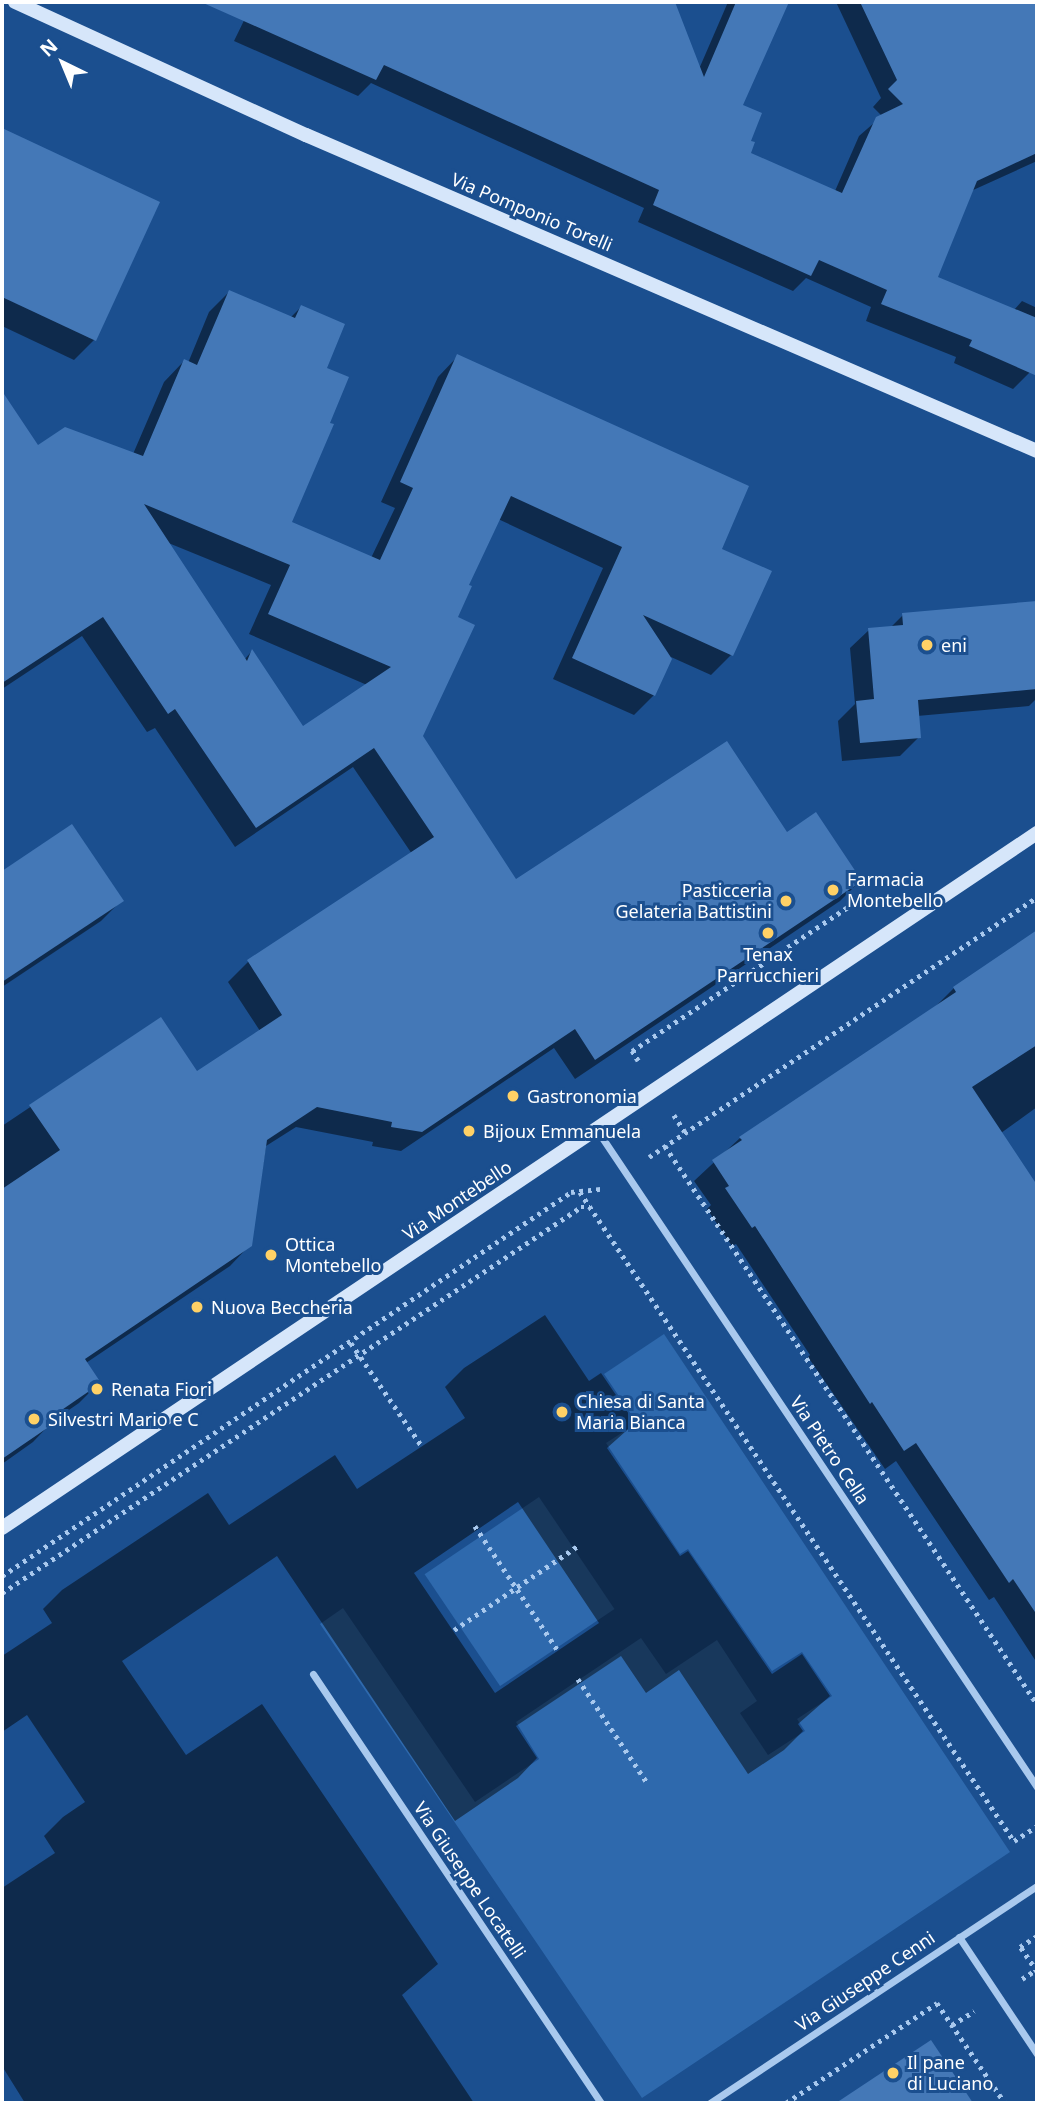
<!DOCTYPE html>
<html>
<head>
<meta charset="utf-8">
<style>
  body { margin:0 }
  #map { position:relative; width:1039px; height:2105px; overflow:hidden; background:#1b4f8f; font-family:"Noto Sans",sans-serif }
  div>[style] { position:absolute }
  .green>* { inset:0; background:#2e69ad; transform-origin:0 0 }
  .shadow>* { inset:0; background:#0007 }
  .building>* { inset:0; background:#4478b7 }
  .path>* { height:4.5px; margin-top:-2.25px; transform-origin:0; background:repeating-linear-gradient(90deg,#a9c9ee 0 3.5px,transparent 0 8.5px) }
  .street>* { height:7px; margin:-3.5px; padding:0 3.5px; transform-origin:3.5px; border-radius:3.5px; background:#a9c9ee }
  .secondary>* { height:14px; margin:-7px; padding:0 7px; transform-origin:7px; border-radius:7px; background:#d6e6fa }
  .dots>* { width:19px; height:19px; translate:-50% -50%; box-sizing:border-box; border:4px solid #1b4f8f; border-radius:50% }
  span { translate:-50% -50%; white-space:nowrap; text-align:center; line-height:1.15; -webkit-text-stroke:6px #1b4f8f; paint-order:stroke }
  .street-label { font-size:18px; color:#fff }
  .poi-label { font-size:18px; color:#fff }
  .left { translate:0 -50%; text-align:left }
  .right { translate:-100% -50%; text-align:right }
  .frame { position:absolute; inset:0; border:4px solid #fff; pointer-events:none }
  .north { position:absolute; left:28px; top:28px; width:70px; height:70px; -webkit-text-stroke:5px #1b4f8f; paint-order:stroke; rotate:317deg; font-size:19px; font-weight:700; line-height:28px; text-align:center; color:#fff }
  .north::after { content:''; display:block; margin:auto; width:24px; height:32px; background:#fff; clip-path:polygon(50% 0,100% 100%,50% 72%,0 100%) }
</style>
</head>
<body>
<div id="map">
  <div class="green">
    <div style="clip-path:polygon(664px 1334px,1010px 1852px,642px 2098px,320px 1624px,343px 1608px,475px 1802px,539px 1759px,516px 1722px,641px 1638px,666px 1674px,717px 1640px,757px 1701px,740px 1713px,768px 1755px,805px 1731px,797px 1719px,832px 1696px,802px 1652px,772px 1671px,688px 1549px,680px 1554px,606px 1443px,637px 1423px,604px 1374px)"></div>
    <div style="left:539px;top:1497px;width:135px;height:138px;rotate:56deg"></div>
  </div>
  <div class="shadow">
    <div style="clip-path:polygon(253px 2px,673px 2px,699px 69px,728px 2px,787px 2px,740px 106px,749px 141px,748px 154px,835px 191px,859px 136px,882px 116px,873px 107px,881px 98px,836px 2px,1035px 2px,1037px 161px,971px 191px,936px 278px,1014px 310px,1022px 301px,1037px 308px,1037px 355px,1030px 372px,1013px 389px,954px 363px,956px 357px,866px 321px,871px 307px,806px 278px,793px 291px,638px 222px,644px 208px,371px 83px,358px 96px,234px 41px)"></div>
    <div style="clip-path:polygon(2px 130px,158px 203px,94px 340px,74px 360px,2px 326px)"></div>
    <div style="clip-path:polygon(evenodd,229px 292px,290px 318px,301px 307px,324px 369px,289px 523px,371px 558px,395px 508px,381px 502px,438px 377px,458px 356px,720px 550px,770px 572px,731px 655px,711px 675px,671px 657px,654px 695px,634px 715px,553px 679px,603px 568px,498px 519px,466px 586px,421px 736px,516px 882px,786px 834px,860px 881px,840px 901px,575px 1079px,554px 1048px,401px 1151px,372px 1146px,373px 1142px,296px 1127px,266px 1146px,250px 1245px,230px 1266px,86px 1363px,99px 1383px,79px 1403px,53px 1421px,33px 1442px,2px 1464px,2px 1126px,160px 1020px,196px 1073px,260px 1031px,228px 982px,248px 962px,412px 854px,353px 767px,235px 847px,155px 728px,147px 732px,82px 636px,2px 689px,2px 394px,37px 448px,133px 454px,164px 382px,184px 361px,188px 363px,209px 312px,229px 292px,166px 542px,271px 585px,249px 634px,367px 685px,303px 729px,252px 651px,244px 660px,166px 542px)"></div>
    <div style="clip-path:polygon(1037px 603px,1037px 698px,1029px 706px,917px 716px,919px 737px,900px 756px,842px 761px,838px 721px,855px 704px,850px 648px,869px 630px,890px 628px,903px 615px)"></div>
    <div style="clip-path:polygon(71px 827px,121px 901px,101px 921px,2px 987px,2px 873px)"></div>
    <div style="clip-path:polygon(1037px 934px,1037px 1107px,1001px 1133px,1037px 1189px,1037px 1364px,1009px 1384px,1037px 1426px,1037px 1663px,994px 1597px,989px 1600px,896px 1461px,885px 1469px,808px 1357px,810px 1355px,736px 1244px,732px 1246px,707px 1209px,711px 1205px,694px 1181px,740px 1138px,935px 1007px,954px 988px)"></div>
    <div style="clip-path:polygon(evenodd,545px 1315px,589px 1381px,601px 1373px,635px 1423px,607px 1448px,680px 1556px,688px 1551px,772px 1674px,802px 1654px,830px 1696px,798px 1724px,803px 1731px,784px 1750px,748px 1774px,679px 1670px,646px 1693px,621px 1656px,516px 1726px,537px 1758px,518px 1778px,455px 1821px,277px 1556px,122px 1661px,186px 1755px,262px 1704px,438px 1964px,402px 1995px,474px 2103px,25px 2103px,2px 2066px,2px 1888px,55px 1853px,44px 1836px,63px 1817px,85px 1802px,27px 1715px,2px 1732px,2px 1656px,52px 1623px,43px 1609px,62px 1590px,208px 1493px,229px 1525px,335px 1455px,357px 1489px,465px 1418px,445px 1387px,464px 1368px,545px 1315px,518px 1502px,599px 1623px,495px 1693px,414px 1573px,518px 1502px)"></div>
    <div style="clip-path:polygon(931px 2043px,971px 2103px,839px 2103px)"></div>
  </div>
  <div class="building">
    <div style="clip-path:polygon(201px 2px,675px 2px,704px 77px,736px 2px,789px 2px,743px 105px,762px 113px,751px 141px,755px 142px,751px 153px,842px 193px,876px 117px,903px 104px,888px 89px,897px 80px,860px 2px,1037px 2px,1037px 153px,977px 181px,938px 277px,1037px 318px,1037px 376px,969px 346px,972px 340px,881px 304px,887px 290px,819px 260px,811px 276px,653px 205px,659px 190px,384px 65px,376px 80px)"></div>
    <div style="clip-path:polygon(2px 128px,160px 202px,96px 341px,2px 297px)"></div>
    <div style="clip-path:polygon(evenodd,229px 290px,295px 318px,301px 305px,345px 324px,327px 368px,349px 377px,330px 423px,334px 424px,292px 522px,380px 560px,413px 488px,400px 482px,457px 354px,749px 486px,722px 549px,772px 571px,733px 656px,643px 615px,672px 659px,655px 696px,572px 658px,622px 547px,511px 496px,469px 585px,472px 586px,458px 617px,475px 625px,423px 736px,516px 879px,727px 741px,787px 832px,816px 812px,862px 881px,595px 1060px,575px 1029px,422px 1132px,391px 1127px,392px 1122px,317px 1107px,267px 1140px,252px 1246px,85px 1359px,101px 1383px,53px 1416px,56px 1422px,2px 1459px,2px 1189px,60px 1150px,29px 1105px,161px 1017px,197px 1071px,282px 1015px,247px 960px,434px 837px,374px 748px,256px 828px,175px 709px,168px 714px,103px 617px,2px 683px,2px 391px,38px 445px,65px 427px,143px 456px,184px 359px,197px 365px,229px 290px,144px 504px,290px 565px,268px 614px,391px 667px,303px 726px,252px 649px,247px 661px,144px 504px)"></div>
    <div style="clip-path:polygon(1037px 601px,1037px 689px,918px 700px,921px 738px,860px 743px,856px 701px,874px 699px,868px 628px,903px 625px,902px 613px)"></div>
    <div style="clip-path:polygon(72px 824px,124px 901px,2px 982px,2px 871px)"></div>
    <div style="clip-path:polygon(1037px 930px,1037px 1045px,972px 1087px,1037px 1185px,1037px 1615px,1013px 1579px,1009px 1583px,916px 1443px,904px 1451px,872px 1402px,870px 1404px,755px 1226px,752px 1228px,725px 1188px,729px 1186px,712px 1160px,742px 1140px,739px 1137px,956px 992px,953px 987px)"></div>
    <div style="clip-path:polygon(931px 2040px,973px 2103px,836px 2103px)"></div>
  </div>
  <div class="path">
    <div style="left:638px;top:1061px;width:12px;rotate:-121deg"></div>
    <div style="left:632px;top:1051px;width:270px;rotate:-33.7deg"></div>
    <div style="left:857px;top:901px;width:13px;rotate:13deg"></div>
    <div style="left:674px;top:1115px;width:20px;rotate:57deg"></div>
    <div style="left:665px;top:1146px;width:671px;rotate:56.31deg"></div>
    <div style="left:649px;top:1157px;width:467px;rotate:-33.8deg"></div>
    <div style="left:580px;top:1192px;width:781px;rotate:56.23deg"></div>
    <div style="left:1014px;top:1841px;width:27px;rotate:-33deg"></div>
    <div style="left:351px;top:1343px;width:124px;rotate:55.5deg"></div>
    <div style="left:475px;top:1526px;width:148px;rotate:56.3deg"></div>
    <div style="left:2px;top:1576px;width:686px;rotate:-34.01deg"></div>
    <div style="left:571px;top:1192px;width:30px;rotate:-6deg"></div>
    <div style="left:2px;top:1593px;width:696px;rotate:-33.69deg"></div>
    <div style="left:581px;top:1207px;width:9px"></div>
    <div style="left:454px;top:1630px;width:151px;rotate:-34.2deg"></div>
    <div style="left:578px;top:1679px;width:126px;rotate:56.3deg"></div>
    <div style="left:1037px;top:1972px;width:30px;rotate:-124deg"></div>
    <div style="left:1020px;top:1947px;width:20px;rotate:-33deg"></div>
    <div style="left:1022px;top:1979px;width:17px;rotate:-33deg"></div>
    <div style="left:952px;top:2025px;width:26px;rotate:-32deg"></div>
    <div style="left:786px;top:2103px;width:181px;rotate:-33.5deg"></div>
    <div style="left:937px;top:2003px;width:121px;rotate:55.8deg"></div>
  </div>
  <div class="street">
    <div style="left:597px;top:1130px;width:791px;rotate:56.19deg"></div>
    <div style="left:313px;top:1674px;width:517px;rotate:56.13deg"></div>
    <div style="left:959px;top:1937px;width:141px;rotate:56.3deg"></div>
    <div style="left:710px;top:2103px;width:392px;rotate:-33.6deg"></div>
  </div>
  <div class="secondary">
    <div style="left:15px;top:2px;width:320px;rotate:24.6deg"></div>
    <div style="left:306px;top:135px;width:796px;rotate:23.38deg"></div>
    <div style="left:2px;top:1528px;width:1247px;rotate:-33.88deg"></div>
  </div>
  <div class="dots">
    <div style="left:927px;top:645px;background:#ffd166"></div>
    <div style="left:833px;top:890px;background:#ffd166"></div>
    <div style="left:786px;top:901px;background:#ffd166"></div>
    <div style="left:768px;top:933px;background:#ffd166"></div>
    <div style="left:513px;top:1096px;background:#ffd166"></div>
    <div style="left:469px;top:1131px;background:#ffd166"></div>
    <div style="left:271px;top:1255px;background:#ffd166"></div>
    <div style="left:197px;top:1307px;background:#ffd166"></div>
    <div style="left:97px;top:1389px;background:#ffd166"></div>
    <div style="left:562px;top:1412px;background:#ffd166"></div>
    <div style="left:34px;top:1419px;background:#ffd166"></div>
    <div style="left:893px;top:2073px;background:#ffd166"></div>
  </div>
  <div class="street-label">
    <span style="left:532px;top:212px;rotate:23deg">Via Pomponio Torelli</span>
    <span style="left:457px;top:1200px;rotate:-34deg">Via Montebello</span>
    <span style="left:830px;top:1450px;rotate:56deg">Via Pietro Cella</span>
    <span style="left:470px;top:1880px;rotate:56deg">Via Giuseppe Locatelli</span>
    <span style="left:865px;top:1981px;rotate:-34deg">Via Giuseppe Cenni</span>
  </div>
  <div class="poi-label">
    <span class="left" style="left:941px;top:645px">eni</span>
    <span class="left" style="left:847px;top:890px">Farmacia<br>Montebello</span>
    <span class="right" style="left:772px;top:901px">Pasticceria<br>Gelateria Battistini</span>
    <span style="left:768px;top:965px">Tenax<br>Parrucchieri</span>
    <span class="left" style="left:527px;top:1096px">Gastronomia</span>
    <span class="left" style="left:483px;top:1131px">Bijoux Emmanuela</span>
    <span class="left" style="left:285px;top:1255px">Ottica<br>Montebello</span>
    <span class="left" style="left:211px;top:1307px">Nuova Beccheria</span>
    <span class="left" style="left:111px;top:1389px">Renata Fiori</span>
    <span class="left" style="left:576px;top:1412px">Chiesa di Santa<br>Maria Bianca</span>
    <span class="left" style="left:48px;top:1419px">Silvestri Mario e C</span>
    <span class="left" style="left:907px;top:2073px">Il pane<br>di Luciano</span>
  </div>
  <div class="frame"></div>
  <div class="north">N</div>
</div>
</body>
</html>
